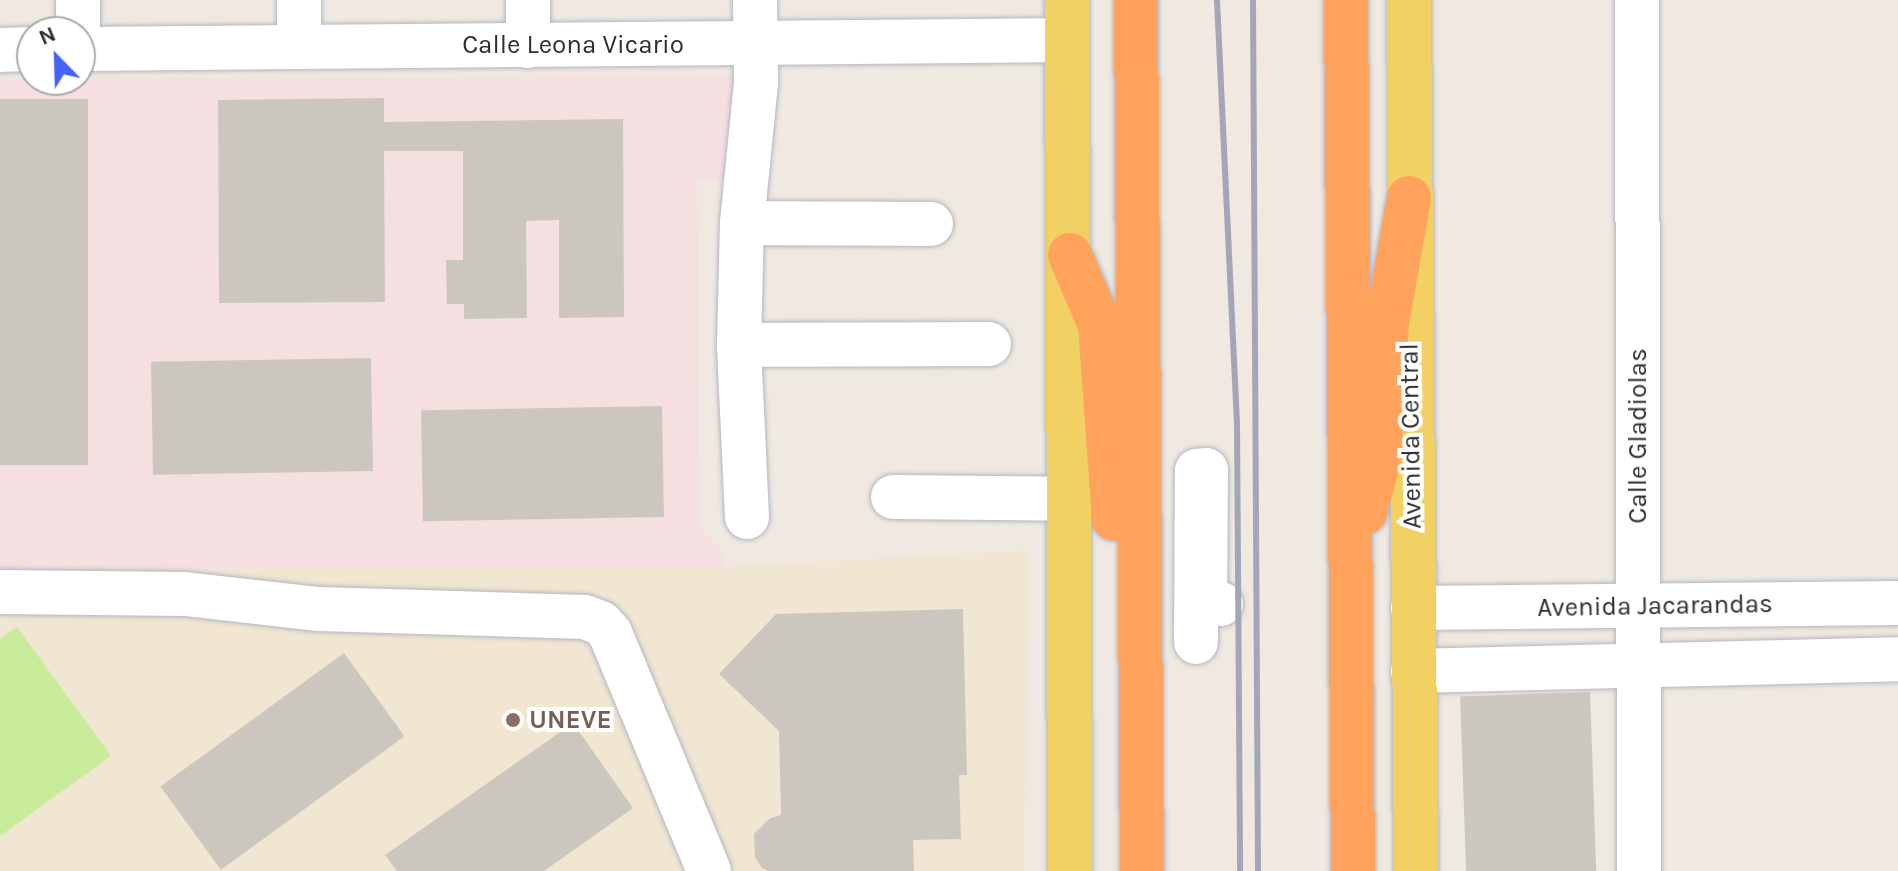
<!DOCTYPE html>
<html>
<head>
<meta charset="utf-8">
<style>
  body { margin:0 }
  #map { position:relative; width:1898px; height:871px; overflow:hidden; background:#efe9e1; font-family:Karla,sans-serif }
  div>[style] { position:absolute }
  .education>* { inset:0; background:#f0e6d1 }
  .medical>* { inset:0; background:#f5dfe0 }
  .pitch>* { inset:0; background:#c9ec9a }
  .building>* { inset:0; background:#cbc7bf; transform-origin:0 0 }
  .roads { filter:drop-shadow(0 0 2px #b4b7c1) drop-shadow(0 0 2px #b4b7c1) }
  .minor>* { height:44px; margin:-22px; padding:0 22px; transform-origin:22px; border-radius:22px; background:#fff }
  .major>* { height:44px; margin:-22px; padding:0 22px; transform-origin:22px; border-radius:22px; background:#f2d163 }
  .highway>* { height:44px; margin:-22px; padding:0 22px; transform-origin:22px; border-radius:22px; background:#ffa35c }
  .rail>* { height:6px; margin:-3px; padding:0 3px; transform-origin:3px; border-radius:3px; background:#a3a6b8 }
  .dots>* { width:22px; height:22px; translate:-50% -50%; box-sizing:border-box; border:4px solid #fff; border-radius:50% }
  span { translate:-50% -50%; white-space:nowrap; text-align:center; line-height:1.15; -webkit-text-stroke:8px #fff; paint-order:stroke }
  .street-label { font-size:26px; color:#2e2e2e }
  .education-label { font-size:26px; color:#785e54; font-weight:700 }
  .left { translate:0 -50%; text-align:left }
  .north { position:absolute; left:16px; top:16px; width:80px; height:80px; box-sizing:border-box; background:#fff; border:2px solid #ababab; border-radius:50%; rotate:337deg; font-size:22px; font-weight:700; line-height:32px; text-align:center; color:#2e2e2e }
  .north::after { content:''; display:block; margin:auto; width:28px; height:36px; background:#4264fb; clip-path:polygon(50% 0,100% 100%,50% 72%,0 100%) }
</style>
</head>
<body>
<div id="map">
  <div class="education">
    <div style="clip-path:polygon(1027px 550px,1025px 871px,0 871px,0 569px,724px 567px)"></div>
  </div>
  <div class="medical">
    <div style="clip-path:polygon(737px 75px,741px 181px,697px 181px,699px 527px,723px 552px,724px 567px,0 569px,0 79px)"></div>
  </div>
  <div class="pitch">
    <div style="clip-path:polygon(17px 627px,111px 756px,0 836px,0 639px)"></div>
  </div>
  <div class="building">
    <div style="clip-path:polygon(384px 98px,384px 122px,623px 119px,624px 317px,559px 318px,559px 220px,526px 221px,527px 318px,464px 319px,464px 304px,447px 304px,446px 260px,463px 260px,463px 151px,384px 151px,385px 302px,219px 303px,218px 100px)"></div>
    <div style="left:88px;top:99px;width:366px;height:88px;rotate:90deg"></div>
    <div style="left:371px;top:358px;width:113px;height:220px;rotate:89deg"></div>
    <div style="left:662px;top:406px;width:111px;height:241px;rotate:89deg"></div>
    <div style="clip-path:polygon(963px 609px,967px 775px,959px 775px,961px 839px,913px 840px,914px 871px,768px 871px,761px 867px,755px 857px,754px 834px,770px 818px,781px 815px,779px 731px,719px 674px,776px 614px)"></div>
    <div style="left:344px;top:653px;width:103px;height:227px;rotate:54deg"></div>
    <div style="left:1590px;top:692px;width:179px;height:130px;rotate:88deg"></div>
    <div style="clip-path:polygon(573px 723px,633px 808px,544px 871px,397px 871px,385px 855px)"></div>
  </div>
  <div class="roads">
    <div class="minor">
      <div style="left:78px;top:0;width:32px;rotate:90deg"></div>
      <div style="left:1637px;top:0;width:871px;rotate:89.87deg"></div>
      <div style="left:299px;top:46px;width:46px;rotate:-90deg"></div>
      <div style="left:528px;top:46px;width:46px;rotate:-90deg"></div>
      <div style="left:80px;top:49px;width:987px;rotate:-0.52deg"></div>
      <div style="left:0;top:50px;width:32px;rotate:-2deg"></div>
      <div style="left:742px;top:223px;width:189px;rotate:0.3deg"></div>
      <div style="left:739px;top:345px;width:250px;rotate:-0.2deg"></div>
      <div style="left:893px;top:497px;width:178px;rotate:0.6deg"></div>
      <div style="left:747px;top:517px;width:172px;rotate:-92.7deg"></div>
      <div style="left:739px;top:345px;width:122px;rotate:-88.6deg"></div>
      <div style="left:742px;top:223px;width:141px;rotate:-84.3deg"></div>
      <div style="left:756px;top:83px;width:83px;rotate:-90.7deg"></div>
      <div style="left:0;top:592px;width:185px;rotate:0.6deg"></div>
      <div style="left:185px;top:594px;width:135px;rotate:6.4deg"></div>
      <div style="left:319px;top:609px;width:266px;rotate:1.7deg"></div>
      <div style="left:585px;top:617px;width:17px;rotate:21deg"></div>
      <div style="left:601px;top:623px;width:13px;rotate:48deg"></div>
      <div style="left:610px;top:633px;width:258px;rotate:67.4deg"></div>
      <div style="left:1413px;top:608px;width:485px;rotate:-0.6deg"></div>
      <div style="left:1196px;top:642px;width:171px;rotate:-89.7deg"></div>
      <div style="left:1197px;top:471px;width:9px;rotate:-6deg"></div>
      <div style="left:1206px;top:470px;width:132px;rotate:90.4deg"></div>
      <div style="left:1205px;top:602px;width:16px;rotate:7deg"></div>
      <div style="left:1413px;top:671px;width:485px;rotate:-1.4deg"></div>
    </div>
    <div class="major">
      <div style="left:1067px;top:0;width:871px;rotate:89.8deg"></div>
      <div style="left:1409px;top:0;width:871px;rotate:89.54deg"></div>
    </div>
    <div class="highway">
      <div style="left:1136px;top:0;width:871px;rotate:89.61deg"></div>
      <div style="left:1346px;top:0;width:871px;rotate:89.54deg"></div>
      <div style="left:1070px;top:255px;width:76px;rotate:66.8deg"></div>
      <div style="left:1100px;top:325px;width:194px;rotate:85.9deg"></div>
      <div style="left:1365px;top:512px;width:54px;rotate:-74.9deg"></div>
      <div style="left:1379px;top:460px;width:137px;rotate:-86.7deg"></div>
      <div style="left:1387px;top:323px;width:127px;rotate:-80deg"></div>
    </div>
  </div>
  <div class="rail">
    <div style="left:1217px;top:0;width:424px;rotate:87.3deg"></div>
    <div style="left:1237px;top:424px;width:447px;rotate:89.6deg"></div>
    <div style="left:1253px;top:0;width:871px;rotate:89.67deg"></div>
  </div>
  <div class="dots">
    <div style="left:513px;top:720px;background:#8d6e63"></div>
  </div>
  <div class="street-label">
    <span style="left:573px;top:45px">Calle Leona Vicario</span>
    <span style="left:1411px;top:436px;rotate:-91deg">Avenida Central</span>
    <span style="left:1638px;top:436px;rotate:-90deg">Calle Gladiolas</span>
    <span style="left:1655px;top:606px;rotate:-1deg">Avenida Jacarandas</span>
  </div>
  <div class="education-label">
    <span class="left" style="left:529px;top:720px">UNEVE</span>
  </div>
  <div class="north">N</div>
</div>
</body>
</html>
